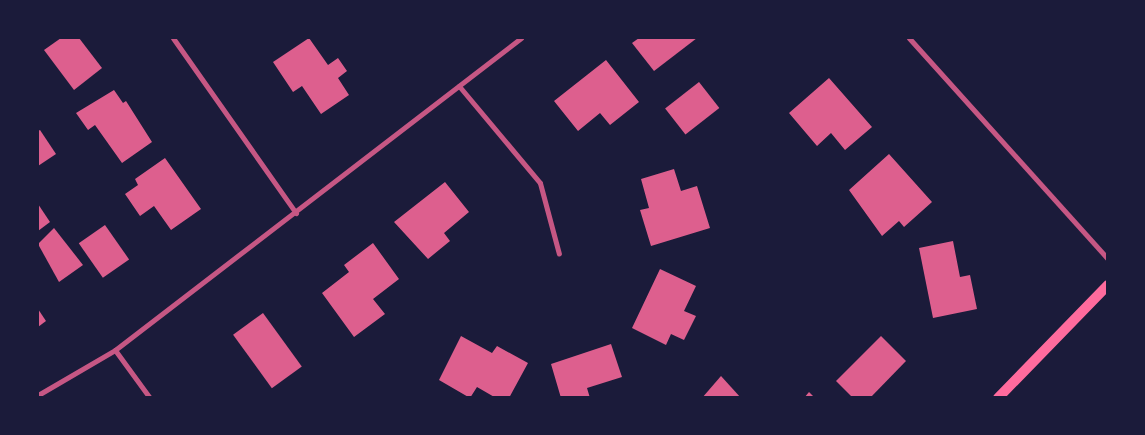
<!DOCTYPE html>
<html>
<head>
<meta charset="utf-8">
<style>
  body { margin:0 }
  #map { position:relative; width:1145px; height:435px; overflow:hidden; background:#1b1b3a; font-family:Commissioner,sans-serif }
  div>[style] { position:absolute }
  .building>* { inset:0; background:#dd5f8e; transform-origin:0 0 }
  .minor>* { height:5px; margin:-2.5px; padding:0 2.5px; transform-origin:2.5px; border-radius:2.5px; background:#c65784 }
  .secondary>* { height:10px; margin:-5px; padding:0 5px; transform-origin:5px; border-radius:5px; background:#ff6b9d }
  span { translate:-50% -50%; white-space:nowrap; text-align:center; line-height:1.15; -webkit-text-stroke:4px #1b1b3a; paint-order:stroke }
  .frame { position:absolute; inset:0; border:39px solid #1b1b3a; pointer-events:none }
</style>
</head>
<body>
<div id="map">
  <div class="building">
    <div style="clip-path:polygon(61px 38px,79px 38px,102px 68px,74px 90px,44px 50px)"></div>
    <div style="clip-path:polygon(309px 38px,328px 65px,338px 58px,347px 71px,338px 78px,349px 95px,321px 114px,302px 86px,293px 92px,273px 62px)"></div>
    <div style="clip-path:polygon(639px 38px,697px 38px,654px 71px,632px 43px)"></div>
    <div style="clip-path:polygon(606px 60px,639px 102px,610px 125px,600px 113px,578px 131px,554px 101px)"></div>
    <div style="clip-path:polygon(829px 78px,872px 127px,845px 150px,831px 133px,817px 146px,789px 113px)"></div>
    <div style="left:699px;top:82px;width:33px;height:43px;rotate:52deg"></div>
    <div style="clip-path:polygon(114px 90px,123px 103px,126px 101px,152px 142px,122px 163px,95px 125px,88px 130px,76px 113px)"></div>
    <div style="clip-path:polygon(40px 130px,56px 154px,38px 166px,38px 131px)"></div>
    <div style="clip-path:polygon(889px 154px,932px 202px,904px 227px,899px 221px,882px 236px,849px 190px)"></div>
    <div style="clip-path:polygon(165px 158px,201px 209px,171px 230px,154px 206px,140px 216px,125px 194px,138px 185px,135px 179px)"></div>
    <div style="clip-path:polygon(674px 169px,681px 191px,697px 186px,710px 228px,651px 246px,640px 210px,649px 208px,641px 179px)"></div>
    <div style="clip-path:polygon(445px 182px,469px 212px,444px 233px,450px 241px,428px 259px,394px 222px)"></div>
    <div style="clip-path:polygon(38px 204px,50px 222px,38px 231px)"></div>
    <div style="left:105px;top:225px;width:42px;height:32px;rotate:55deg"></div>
    <div style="clip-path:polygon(54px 228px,83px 265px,59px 282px,38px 244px)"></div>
    <div style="clip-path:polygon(953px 241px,960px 277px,970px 275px,977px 309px,933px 318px,919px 248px)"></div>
    <div style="clip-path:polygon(373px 243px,399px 279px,373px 299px,385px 314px,354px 337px,322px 293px,349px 272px,344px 265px)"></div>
    <div style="clip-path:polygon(660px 269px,696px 286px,684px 311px,696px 316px,684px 340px,671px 334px,666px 345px,632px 328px)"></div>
    <div style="clip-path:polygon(38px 309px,46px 321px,38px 327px)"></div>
    <div style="left:263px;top:313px;width:66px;height:37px;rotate:54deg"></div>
    <div style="clip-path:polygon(461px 336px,492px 353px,497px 346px,528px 363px,509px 398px,496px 398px,477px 387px,470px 398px,439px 380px)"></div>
    <div style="clip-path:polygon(881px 336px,906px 361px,870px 398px,853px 398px,836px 381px)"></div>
    <div style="clip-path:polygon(611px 344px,622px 377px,587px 388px,590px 398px,561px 398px,551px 364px)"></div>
    <div style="clip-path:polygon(721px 376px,741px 398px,702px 398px)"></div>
    <div style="clip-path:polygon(809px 392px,815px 398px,804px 398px)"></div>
  </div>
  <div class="minor">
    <div style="left:173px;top:38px;width:214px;rotate:54.9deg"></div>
    <div style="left:909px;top:38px;width:297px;rotate:48deg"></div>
    <div style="left:459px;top:86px;width:126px;rotate:50.1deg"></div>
    <div style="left:540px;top:183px;width:73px;rotate:75deg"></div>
    <div style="left:115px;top:350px;width:59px;rotate:53.9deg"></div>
    <div style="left:38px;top:395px;width:89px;rotate:-30.3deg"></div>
    <div style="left:115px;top:350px;width:512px;rotate:-37.54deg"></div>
  </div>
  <div class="secondary">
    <div style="left:998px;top:398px;width:158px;rotate:-45.8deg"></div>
  </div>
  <div class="frame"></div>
</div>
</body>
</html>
